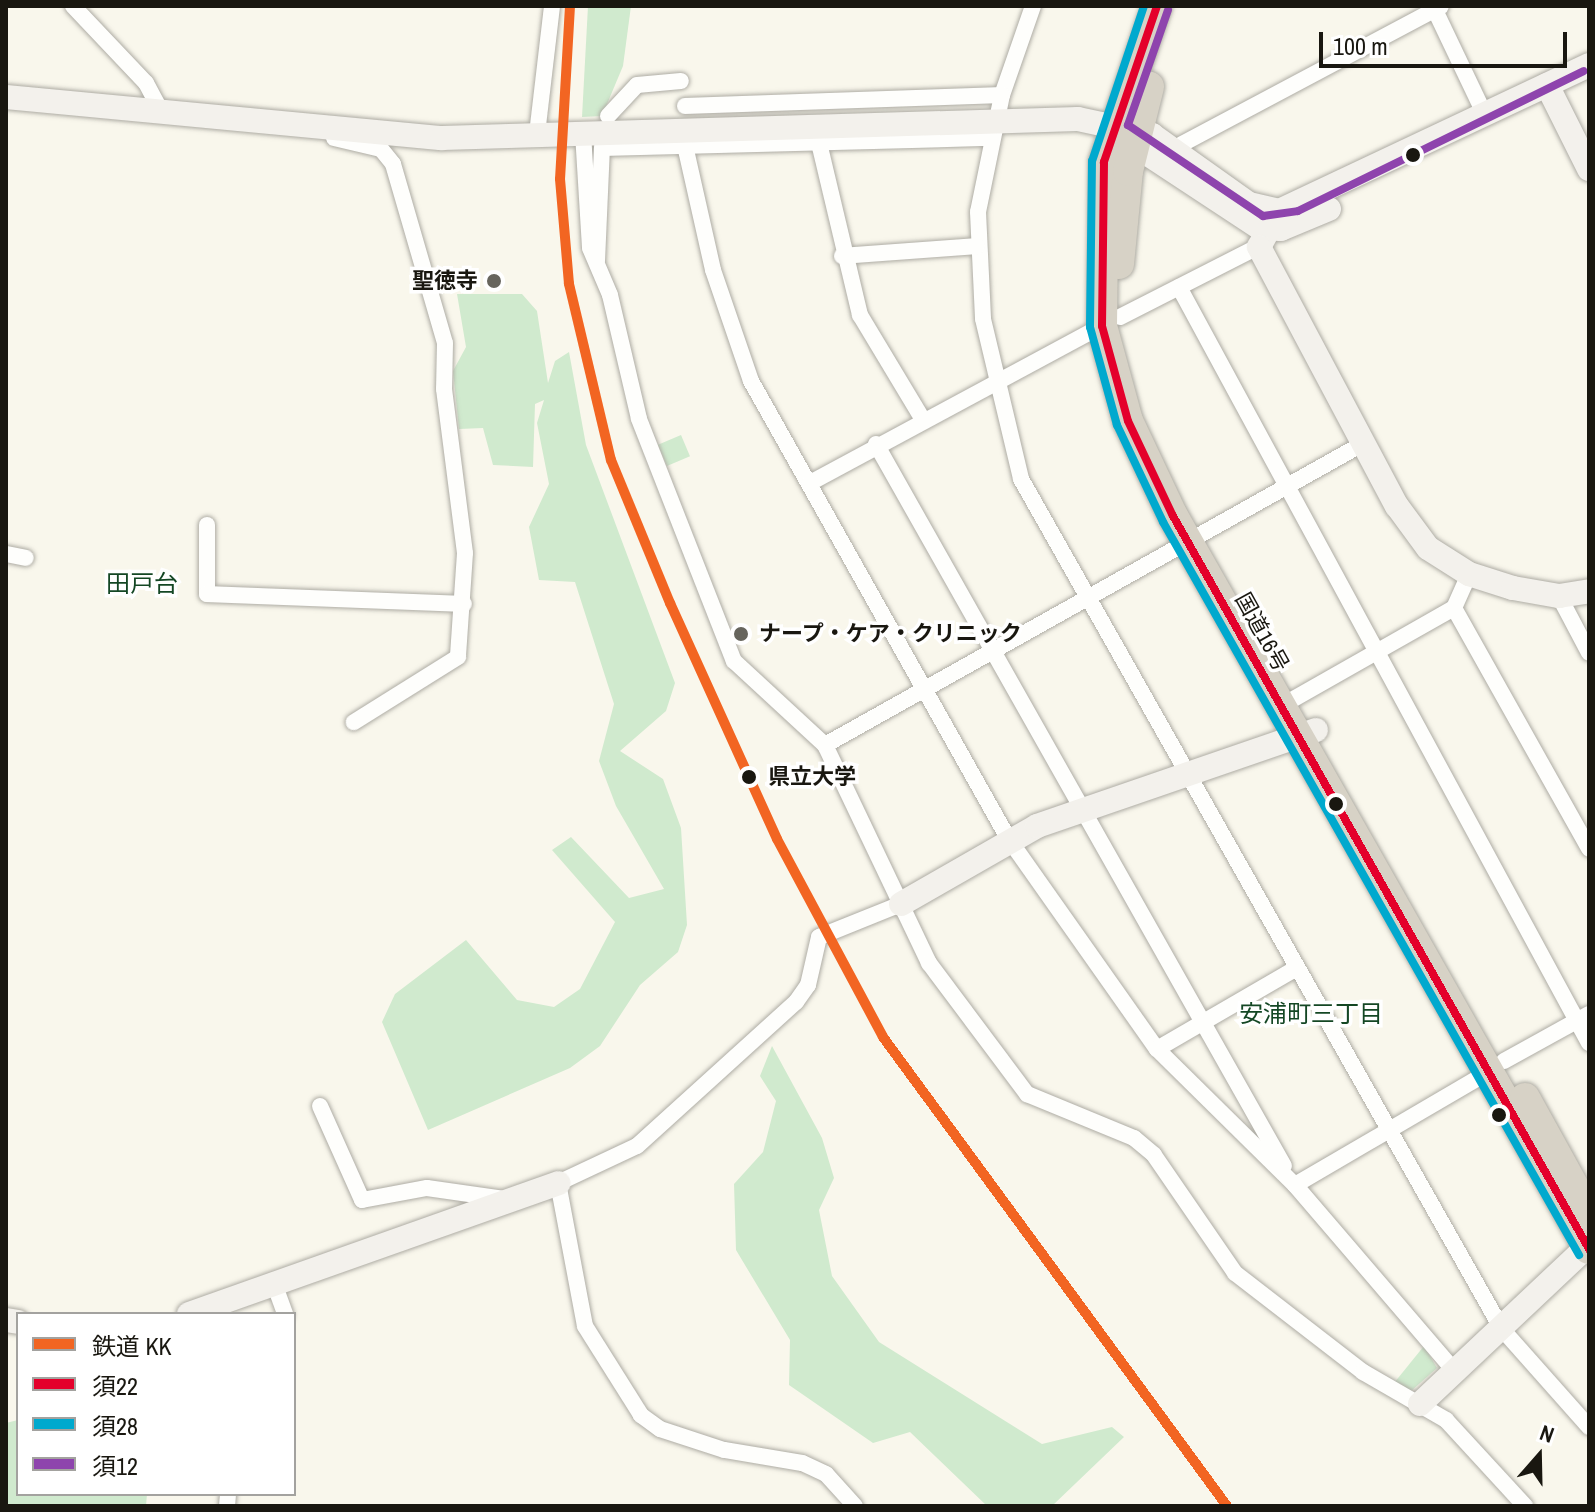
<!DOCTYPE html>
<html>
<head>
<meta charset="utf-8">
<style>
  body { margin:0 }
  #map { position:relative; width:1595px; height:1512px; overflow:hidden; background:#f9f7ec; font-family:"Archivo Narrow","Noto Sans JP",sans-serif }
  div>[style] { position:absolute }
  .green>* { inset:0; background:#d0eace; transform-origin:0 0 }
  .roads { filter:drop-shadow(0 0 2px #aeaca4) drop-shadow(0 0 2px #aeaca4) }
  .street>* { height:16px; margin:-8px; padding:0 8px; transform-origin:8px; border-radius:8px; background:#fefefc }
  .secondary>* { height:24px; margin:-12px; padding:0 12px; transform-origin:12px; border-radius:12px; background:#f3f1ec }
  .highway>* { height:30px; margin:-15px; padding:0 15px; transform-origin:15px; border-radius:15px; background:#d7d2c6 }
  .bus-1>* { height:8px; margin:-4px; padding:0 4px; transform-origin:4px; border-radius:4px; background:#e4002b }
  .bus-2>* { height:8px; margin:-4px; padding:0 4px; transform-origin:4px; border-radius:4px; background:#00a9ce }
  .bus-3>* { height:8px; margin:-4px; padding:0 4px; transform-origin:4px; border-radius:4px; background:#8e44ad }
  .rail-1>* { height:10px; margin:-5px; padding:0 5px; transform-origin:5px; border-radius:5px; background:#f26522 }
  .dots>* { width:22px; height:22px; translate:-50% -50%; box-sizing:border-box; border:4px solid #fff; border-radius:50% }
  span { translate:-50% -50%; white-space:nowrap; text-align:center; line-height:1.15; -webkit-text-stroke:7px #fff; paint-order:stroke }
  .poi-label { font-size:22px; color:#191710; font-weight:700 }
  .right { translate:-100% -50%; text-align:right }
  .left { translate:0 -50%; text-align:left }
  .street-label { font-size:22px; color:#191710 }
  .stop-label { font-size:22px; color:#191710; font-weight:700 }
  .neighbourhood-label { font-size:24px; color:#144724 }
  .frame { position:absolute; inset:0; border:8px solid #191710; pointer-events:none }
  .legend { position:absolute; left:16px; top:1312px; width:280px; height:184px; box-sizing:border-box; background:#fff; border:2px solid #a3a29f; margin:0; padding:10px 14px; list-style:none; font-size:24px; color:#191710 }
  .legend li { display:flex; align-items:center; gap:16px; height:40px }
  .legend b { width:40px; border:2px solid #a3a29f }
  .north { position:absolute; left:1499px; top:1416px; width:80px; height:80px; -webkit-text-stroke:6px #fff; paint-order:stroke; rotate:20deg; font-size:22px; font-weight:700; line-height:32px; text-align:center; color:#191710 }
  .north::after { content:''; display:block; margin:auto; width:28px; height:36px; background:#191710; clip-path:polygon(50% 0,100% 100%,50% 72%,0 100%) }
  .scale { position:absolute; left:1319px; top:32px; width:248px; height:36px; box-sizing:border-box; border:4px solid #191710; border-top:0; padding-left:10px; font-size:24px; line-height:28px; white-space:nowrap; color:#191710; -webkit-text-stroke:6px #fff; paint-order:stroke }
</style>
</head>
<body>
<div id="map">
  <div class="green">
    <div style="clip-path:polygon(588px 6px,631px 6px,623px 66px,602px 116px,582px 117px)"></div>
    <div style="clip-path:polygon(457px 294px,522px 294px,537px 311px,548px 383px,555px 361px,569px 352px,586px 445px,675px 683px,666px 711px,620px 751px,663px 779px,681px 828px,687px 925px,678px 952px,640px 985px,600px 1046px,570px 1068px,428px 1130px,382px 1022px,395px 994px,466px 940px,517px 1000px,554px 1007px,580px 989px,615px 922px,552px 850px,571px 837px,629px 898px,664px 889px,616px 806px,599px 761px,614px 704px,575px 582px,539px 580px,529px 527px,549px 484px,537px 423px,544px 400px,535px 404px,533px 467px,493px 465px,483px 428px,459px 429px,453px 371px,466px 347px)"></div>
    <div style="left:681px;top:435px;width:23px;height:25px;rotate:67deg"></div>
    <div style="clip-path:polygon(772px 1046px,822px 1138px,834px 1178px,819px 1210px,832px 1276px,879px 1342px,1042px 1444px,1112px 1427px,1124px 1437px,1052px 1506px,987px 1506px,910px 1432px,873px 1443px,789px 1385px,790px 1340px,736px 1250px,734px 1184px,763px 1152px,776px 1101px,760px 1076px)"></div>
    <div style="clip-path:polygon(1424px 1346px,1437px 1368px,1410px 1392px,1394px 1383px)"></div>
    <div style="clip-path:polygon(18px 1420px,18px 1494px,147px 1494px,146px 1506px,6px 1506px,6px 1423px)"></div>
  </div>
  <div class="roads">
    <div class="street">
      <div style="left:73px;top:6px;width:106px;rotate:46.5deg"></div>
      <div style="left:146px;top:83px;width:27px;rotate:62deg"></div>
      <div style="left:1033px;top:6px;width:94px;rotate:109.2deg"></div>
      <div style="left:1002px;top:95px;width:119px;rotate:101.6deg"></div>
      <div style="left:978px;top:212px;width:107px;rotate:87.3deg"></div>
      <div style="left:983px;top:319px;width:164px;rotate:76.6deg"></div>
      <div style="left:1021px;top:479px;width:977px;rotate:60.5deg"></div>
      <div style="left:1502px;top:1329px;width:131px;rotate:48.4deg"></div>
      <div style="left:1433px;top:6px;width:121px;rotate:64.5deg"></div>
      <div style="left:685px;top:106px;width:317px;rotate:-2deg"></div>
      <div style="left:608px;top:116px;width:42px;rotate:-46.9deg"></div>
      <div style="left:637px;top:85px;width:44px;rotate:-5.2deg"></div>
      <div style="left:583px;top:133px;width:115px;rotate:86.5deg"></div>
      <div style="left:590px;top:248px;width:51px;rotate:66.9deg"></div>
      <div style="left:610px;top:295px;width:127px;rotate:76.8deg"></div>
      <div style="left:639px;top:419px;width:260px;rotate:68.6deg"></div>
      <div style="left:734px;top:661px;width:124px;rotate:42.7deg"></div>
      <div style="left:825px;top:745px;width:242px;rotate:64.5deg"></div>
      <div style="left:929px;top:963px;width:164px;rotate:53.2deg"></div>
      <div style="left:1027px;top:1094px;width:116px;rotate:22.4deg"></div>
      <div style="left:1134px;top:1138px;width:26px;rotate:40deg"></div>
      <div style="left:1154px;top:1155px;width:143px;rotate:55.5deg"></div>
      <div style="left:1235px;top:1273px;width:162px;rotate:37.7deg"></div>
      <div style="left:1363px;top:1372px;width:96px;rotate:30deg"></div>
      <div style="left:1446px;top:1420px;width:117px;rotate:47.4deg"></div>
      <div style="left:537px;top:134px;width:129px;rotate:-83.3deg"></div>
      <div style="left:334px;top:138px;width:48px;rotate:13.2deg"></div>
      <div style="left:381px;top:149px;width:19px;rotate:51deg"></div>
      <div style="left:393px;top:164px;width:186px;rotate:73.8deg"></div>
      <div style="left:445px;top:343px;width:46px;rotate:91.2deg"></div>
      <div style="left:444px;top:389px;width:165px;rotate:82.7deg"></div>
      <div style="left:465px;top:553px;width:104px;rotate:93.9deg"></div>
      <div style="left:458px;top:657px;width:123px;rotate:148deg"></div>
      <div style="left:819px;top:143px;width:177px;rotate:76.6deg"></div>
      <div style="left:860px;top:315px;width:120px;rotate:59deg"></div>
      <div style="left:686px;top:150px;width:123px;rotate:77.3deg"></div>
      <div style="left:713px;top:270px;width:117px;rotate:71.1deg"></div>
      <div style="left:751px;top:381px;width:524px;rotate:60.65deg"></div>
      <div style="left:1008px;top:838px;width:258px;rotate:54.8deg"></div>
      <div style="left:1157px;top:1049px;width:194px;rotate:44.6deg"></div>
      <div style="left:1295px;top:1185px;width:248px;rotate:49.4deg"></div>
      <div style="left:1173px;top:159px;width:17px;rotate:-59deg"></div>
      <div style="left:1182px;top:144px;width:293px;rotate:-28deg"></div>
      <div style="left:842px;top:256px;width:135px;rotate:-4.2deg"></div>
      <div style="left:597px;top:261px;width:113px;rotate:-87.5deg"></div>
      <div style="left:602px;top:148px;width:389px;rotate:-1.5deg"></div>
      <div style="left:1179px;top:287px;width:860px;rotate:61.53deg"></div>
      <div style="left:1120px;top:317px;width:163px;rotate:-27deg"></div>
      <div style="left:876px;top:444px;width:829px;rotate:60.53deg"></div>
      <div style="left:810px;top:483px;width:332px;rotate:-28.3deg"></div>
      <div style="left:207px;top:525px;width:69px;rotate:90deg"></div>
      <div style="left:207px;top:594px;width:257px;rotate:2.2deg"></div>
      <div style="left:6px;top:554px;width:20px;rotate:11deg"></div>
      <div style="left:1559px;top:596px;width:64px;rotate:62.2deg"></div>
      <div style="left:1454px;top:608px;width:276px;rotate:60.7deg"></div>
      <div style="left:1283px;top:705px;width:197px;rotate:-29.6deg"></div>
      <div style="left:1454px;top:608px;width:37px;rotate:-66deg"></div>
      <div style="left:825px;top:745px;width:618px;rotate:-29.26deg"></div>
      <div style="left:1157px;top:1049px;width:162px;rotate:-30.1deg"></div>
      <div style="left:1504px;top:1061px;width:97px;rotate:-28.9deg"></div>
      <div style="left:320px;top:1106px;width:103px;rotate:65.9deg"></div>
      <div style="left:362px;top:1200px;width:66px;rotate:-10.5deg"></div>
      <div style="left:427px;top:1188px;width:85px;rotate:8.1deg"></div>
      <div style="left:1295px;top:1185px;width:224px;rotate:-30.3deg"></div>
      <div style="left:275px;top:1286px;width:30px;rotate:70deg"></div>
      <div style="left:227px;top:1506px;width:12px;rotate:-85deg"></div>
      <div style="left:855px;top:1506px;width:43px;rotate:-132.2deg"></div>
      <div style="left:826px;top:1474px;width:26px;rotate:-155deg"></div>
      <div style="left:802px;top:1463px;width:79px;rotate:-170.5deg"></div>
      <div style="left:724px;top:1450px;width:67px;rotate:-161.8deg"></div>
      <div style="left:660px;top:1429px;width:24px;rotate:-144deg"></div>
      <div style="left:641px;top:1415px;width:105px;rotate:-122.2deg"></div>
      <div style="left:585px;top:1326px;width:146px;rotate:-100.7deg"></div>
      <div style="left:558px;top:1183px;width:87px;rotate:-25.1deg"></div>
      <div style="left:637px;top:1146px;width:215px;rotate:-42.2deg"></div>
      <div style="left:796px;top:1002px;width:21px;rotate:-55deg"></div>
      <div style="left:808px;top:985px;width:49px;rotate:-77.1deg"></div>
      <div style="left:819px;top:937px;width:88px;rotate:-21.9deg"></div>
    </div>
    <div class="secondary">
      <div style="left:1547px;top:85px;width:94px;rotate:63.4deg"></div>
      <div style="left:6px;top:97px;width:438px;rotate:5.4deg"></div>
      <div style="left:442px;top:138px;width:636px;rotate:-1.71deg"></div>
      <div style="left:1078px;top:119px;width:76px;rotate:12.2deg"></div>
      <div style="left:1152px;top:135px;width:119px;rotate:35.4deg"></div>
      <div style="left:1249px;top:204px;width:31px;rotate:13deg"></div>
      <div style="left:1279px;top:211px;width:343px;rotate:-25.2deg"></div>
      <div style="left:1122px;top:137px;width:165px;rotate:33.4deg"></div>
      <div style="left:1260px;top:228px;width:21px;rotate:3deg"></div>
      <div style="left:1281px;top:229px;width:52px;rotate:-22.6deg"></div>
      <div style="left:1279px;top:211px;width:41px;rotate:119.1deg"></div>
      <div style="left:1259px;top:247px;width:293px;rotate:62deg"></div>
      <div style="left:1397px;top:506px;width:52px;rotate:53.6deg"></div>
      <div style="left:1428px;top:548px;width:49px;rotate:32.4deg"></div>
      <div style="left:1469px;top:574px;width:46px;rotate:17.7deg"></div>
      <div style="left:1513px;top:588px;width:47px;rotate:9.9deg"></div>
      <div style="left:1559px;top:596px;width:30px;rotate:-9deg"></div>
      <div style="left:901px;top:904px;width:157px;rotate:-29.8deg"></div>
      <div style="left:1037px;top:826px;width:295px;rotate:-19deg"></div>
      <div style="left:189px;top:1314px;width:392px;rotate:-19.5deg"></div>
      <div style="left:6px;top:1320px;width:12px;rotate:9deg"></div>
      <div style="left:1420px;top:1404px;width:232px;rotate:-43.3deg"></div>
    </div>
    <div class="highway">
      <div style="left:1157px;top:6px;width:165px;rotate:108.8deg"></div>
      <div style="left:1104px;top:162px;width:164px;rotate:90.7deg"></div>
      <div style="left:1102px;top:326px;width:98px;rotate:74.7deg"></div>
      <div style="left:1128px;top:421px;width:105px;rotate:64.7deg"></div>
      <div style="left:1173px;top:516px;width:843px;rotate:60.42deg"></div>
      <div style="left:1119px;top:264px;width:93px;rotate:-84.5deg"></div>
      <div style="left:1128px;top:171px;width:87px;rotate:-76deg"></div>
      <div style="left:1525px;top:1098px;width:132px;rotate:61.1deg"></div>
    </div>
  </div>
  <div class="bus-1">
    <div style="left:1157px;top:6px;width:165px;rotate:108.8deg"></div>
    <div style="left:1104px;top:162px;width:164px;rotate:90.7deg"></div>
    <div style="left:1102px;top:326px;width:98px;rotate:74.7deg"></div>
    <div style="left:1128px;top:421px;width:105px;rotate:64.7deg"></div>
    <div style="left:1173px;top:516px;width:843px;rotate:60.42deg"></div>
  </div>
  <div class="bus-2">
    <div style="left:1144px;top:6px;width:163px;rotate:108.5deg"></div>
    <div style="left:1092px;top:161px;width:166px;rotate:90.7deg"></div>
    <div style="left:1090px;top:327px;width:102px;rotate:74.6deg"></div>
    <div style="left:1117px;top:425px;width:107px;rotate:64.6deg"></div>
    <div style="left:1163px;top:522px;width:843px;rotate:60.42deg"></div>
  </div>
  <div class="bus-3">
    <div style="left:1168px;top:10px;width:122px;rotate:109.2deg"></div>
    <div style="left:1128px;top:125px;width:163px;rotate:34deg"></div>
    <div style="left:1263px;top:216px;width:35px;rotate:-8deg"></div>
    <div style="left:1298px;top:211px;width:318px;rotate:-26.1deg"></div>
  </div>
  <div class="rail-1">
    <div style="left:570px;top:6px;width:173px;rotate:93.3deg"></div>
    <div style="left:560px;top:179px;width:105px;rotate:85.1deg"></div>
    <div style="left:569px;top:284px;width:181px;rotate:76.6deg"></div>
    <div style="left:611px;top:460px;width:155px;rotate:67.6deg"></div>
    <div style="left:670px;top:603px;width:259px;rotate:65.6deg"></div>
    <div style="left:777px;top:839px;width:225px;rotate:61.8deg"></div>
    <div style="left:883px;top:1037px;width:582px;rotate:53.74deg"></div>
  </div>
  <div class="dots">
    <div style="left:1413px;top:155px;background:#191710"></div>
    <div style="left:494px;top:281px;background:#67655d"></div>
    <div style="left:741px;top:634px;background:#67655d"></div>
    <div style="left:749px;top:777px;background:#191710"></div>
    <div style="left:1336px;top:804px;background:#191710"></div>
    <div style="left:1499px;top:1115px;background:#191710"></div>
  </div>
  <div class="poi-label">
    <span class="right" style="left:478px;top:281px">聖徳寺</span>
    <span class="left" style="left:759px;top:634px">ナープ・ケア・クリニック</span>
  </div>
  <div class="street-label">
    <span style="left:1262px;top:632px;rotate:61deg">国道16号</span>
  </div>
  <div class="stop-label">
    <span class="left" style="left:768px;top:777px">県立大学</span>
  </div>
  <div class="neighbourhood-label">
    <span style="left:142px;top:584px">田戸台</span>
    <span style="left:1311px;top:1014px">安浦町三丁目</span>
  </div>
  <div class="frame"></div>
  <ul class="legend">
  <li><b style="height:10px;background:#f26522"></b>鉄道 KK</li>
  <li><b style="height:10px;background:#e4002b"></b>須22</li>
  <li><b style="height:10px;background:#00a9ce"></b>須28</li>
  <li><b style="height:10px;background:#8e44ad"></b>須12</li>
  </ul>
  <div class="north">N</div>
  <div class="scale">100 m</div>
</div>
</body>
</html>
